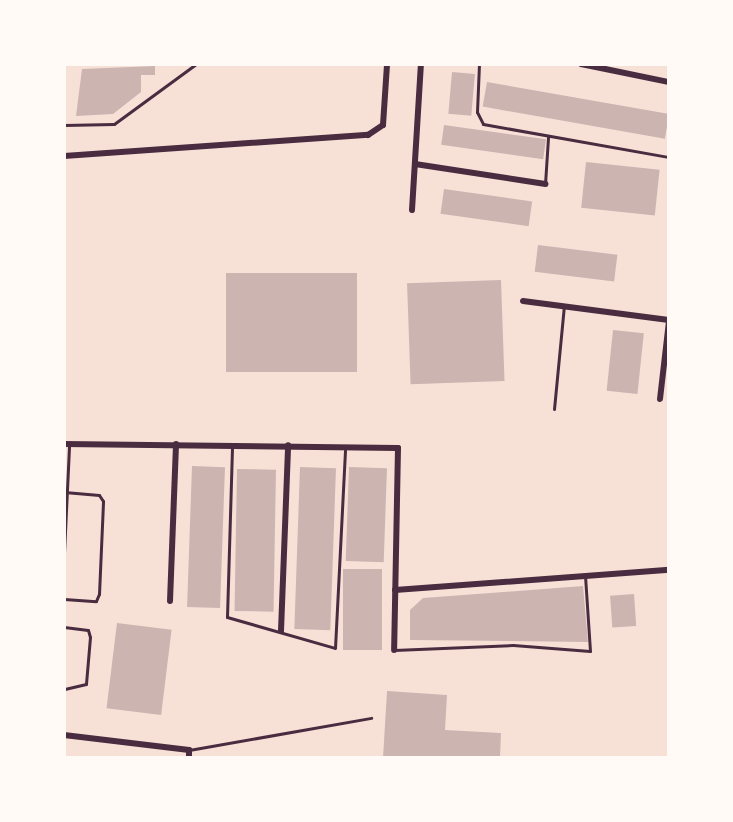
<!DOCTYPE html>
<html>
<head>
<meta charset="utf-8">
<style>
  body { margin:0 }
  #map { position:relative; width:733px; height:822px; overflow:hidden; background:#f7e1d7; font-family:"Libre Baskerville",serif }
  div>[style] { position:absolute }
  .building>* { inset:0; background:#ccb4b1; transform-origin:0 0 }
  .service>* { height:3px; margin:-1.5px; padding:0 1.5px; transform-origin:1.5px; border-radius:1.5px; background:#4a2c40 }
  .minor>* { height:6px; margin:-3px; padding:0 3px; transform-origin:3px; border-radius:3px; background:#4a2c40 }
  span { translate:-50% -50%; white-space:nowrap; text-align:center; line-height:1.15; -webkit-text-stroke:6px #fffaf5; paint-order:stroke }
  .frame { position:absolute; inset:0; border:66px solid #fffaf5; pointer-events:none }
</style>
</head>
<body>
<div id="map">
  <div class="building">
    <div style="clip-path:polygon(155px 66px,155px 75px,141px 75px,141px 92px,113px 114px,76px 116px,82px 69px)"></div>
    <div style="left:452px;top:72px;width:23px;height:42px;rotate:5deg"></div>
    <div style="left:487px;top:82px;width:185px;height:25px;rotate:10deg"></div>
    <div style="left:444px;top:125px;width:103px;height:20px;rotate:8deg"></div>
    <div style="left:586px;top:162px;width:74px;height:46px;rotate:6deg"></div>
    <div style="left:444px;top:189px;width:89px;height:25px;rotate:8deg"></div>
    <div style="left:538px;top:245px;width:80px;height:27px;rotate:7deg"></div>
    <div style="left:226px;top:273px;width:131px;height:99px"></div>
    <div style="left:501px;top:280px;width:101px;height:94px;rotate:88deg"></div>
    <div style="left:613px;top:330px;width:31px;height:61px;rotate:6deg"></div>
    <div style="left:192px;top:466px;width:33px;height:141px;rotate:2deg"></div>
    <div style="left:300px;top:467px;width:36px;height:162px;rotate:2deg"></div>
    <div style="left:349px;top:467px;width:38px;height:94px;rotate:2deg"></div>
    <div style="left:237px;top:469px;width:39px;height:142px;rotate:1deg"></div>
    <div style="left:343px;top:569px;width:39px;height:81px"></div>
    <div style="clip-path:polygon(583px 586px,588px 642px,410px 640px,410px 610px,423px 598px)"></div>
    <div style="left:634px;top:594px;width:32px;height:24px;rotate:86deg"></div>
    <div style="left:117px;top:623px;width:55px;height:86px;rotate:7deg"></div>
    <div style="clip-path:polygon(387px 691px,447px 695px,445px 730px,501px 733px,500px 758px,383px 758px)"></div>
  </div>
  <div class="service">
    <div style="left:479px;top:64px;width:48px;rotate:92.4deg"></div>
    <div style="left:477px;top:112px;width:13px;rotate:63deg"></div>
    <div style="left:483px;top:124px;width:189px;rotate:10.1deg"></div>
    <div style="left:64px;top:65px;width:1px;rotate:-90deg"></div>
    <div style="left:64px;top:125px;width:50px;rotate:-1.1deg"></div>
    <div style="left:114px;top:124px;width:102px;rotate:-36.2deg"></div>
    <div style="left:545px;top:184px;width:47px;rotate:-86.3deg"></div>
    <div style="left:554px;top:409px;width:103px;rotate:-84.5deg"></div>
    <div style="left:232px;top:448px;width:169px;rotate:91.7deg"></div>
    <div style="left:227px;top:617px;width:112px;rotate:16deg"></div>
    <div style="left:335px;top:648px;width:198px;rotate:-87.1deg"></div>
    <div style="left:64px;top:553px;width:108px;rotate:-87.3deg"></div>
    <div style="left:64px;top:599px;width:32px;rotate:4deg"></div>
    <div style="left:96px;top:601px;width:8px;rotate:-67deg"></div>
    <div style="left:99px;top:594px;width:93px;rotate:-87.5deg"></div>
    <div style="left:103px;top:501px;width:7px;rotate:-124deg"></div>
    <div style="left:99px;top:495px;width:32px;rotate:-175deg"></div>
    <div style="left:64px;top:627px;width:24px;rotate:7deg"></div>
    <div style="left:88px;top:630px;width:7px;rotate:74deg"></div>
    <div style="left:90px;top:637px;width:47px;rotate:94.9deg"></div>
    <div style="left:86px;top:684px;width:23px;rotate:167deg"></div>
    <div style="left:394px;top:650px;width:119px;rotate:-2.4deg"></div>
    <div style="left:513px;top:645px;width:77px;rotate:4.5deg"></div>
    <div style="left:590px;top:651px;width:75px;rotate:-93.8deg"></div>
    <div style="left:189px;top:750px;width:185px;rotate:-10deg"></div>
  </div>
  <div class="minor">
    <div style="left:581px;top:64px;width:90px;rotate:11.6deg"></div>
    <div style="left:64px;top:156px;width:305px;rotate:-4deg"></div>
    <div style="left:368px;top:135px;width:18px;rotate:-34deg"></div>
    <div style="left:383px;top:125px;width:61px;rotate:-86.2deg"></div>
    <div style="left:415px;top:164px;width:132px;rotate:8.7deg"></div>
    <div style="left:412px;top:210px;width:146px;rotate:-86.5deg"></div>
    <div style="left:523px;top:301px;width:147px;rotate:7.4deg"></div>
    <div style="left:660px;top:399px;width:79px;rotate:-83.4deg"></div>
    <div style="left:64px;top:444px;width:334px;rotate:0.7deg"></div>
    <div style="left:398px;top:448px;width:202px;rotate:91.1deg"></div>
    <div style="left:395px;top:590px;width:275px;rotate:-4.2deg"></div>
    <div style="left:170px;top:601px;width:157px;rotate:-87.8deg"></div>
    <div style="left:281px;top:631px;width:186px;rotate:-87.8deg"></div>
    <div style="left:64px;top:735px;width:126px;rotate:6.8deg"></div>
    <div style="left:189px;top:750px;width:8px;rotate:90deg"></div>
  </div>
  <div class="frame"></div>
</div>
</body>
</html>
